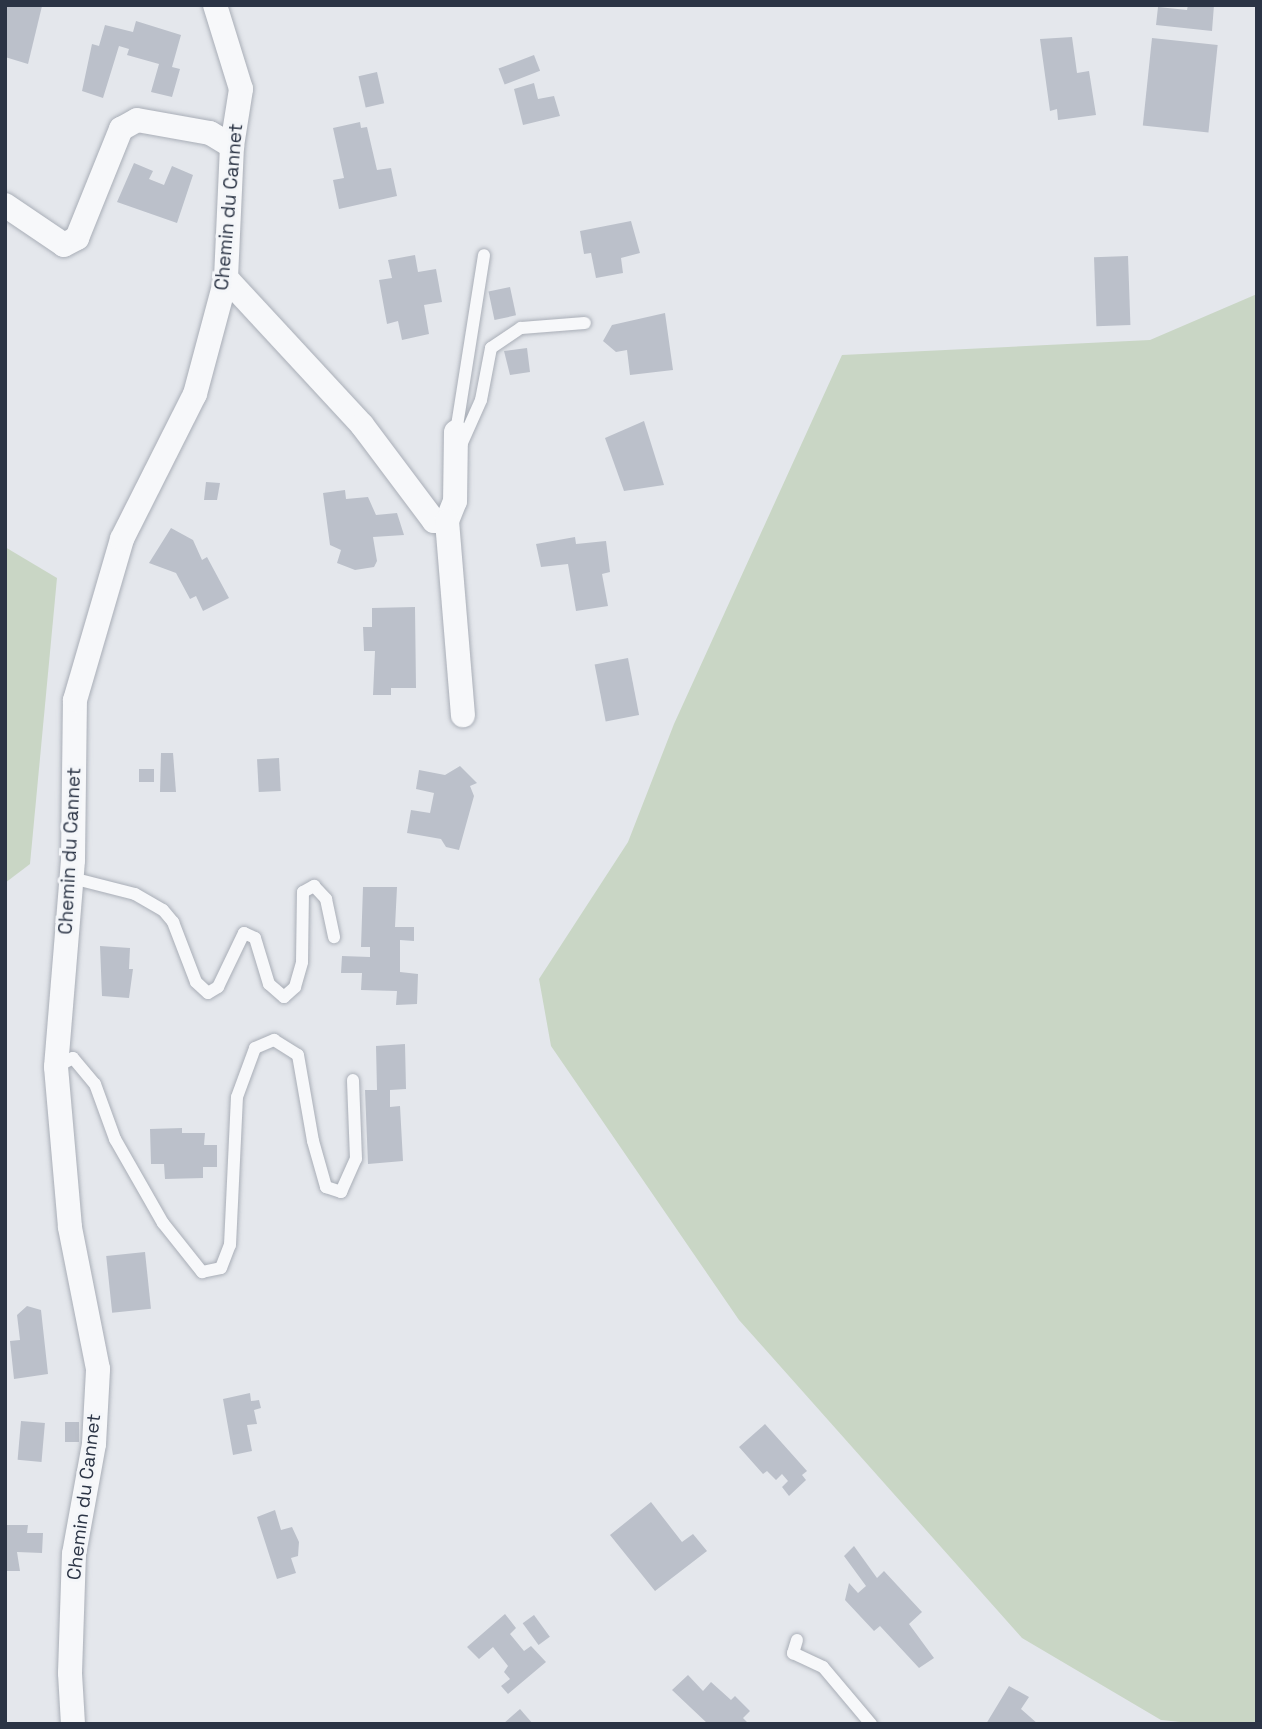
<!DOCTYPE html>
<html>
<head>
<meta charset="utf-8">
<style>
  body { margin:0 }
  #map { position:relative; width:1262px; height:1729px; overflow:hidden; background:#e4e7ec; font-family:"Space Grotesk",sans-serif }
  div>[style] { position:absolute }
  .green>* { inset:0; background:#c9d6c5 }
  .building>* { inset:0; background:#bbc0ca; transform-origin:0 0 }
  .roads { filter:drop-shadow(0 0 2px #a9aeb7) drop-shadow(0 0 2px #a9aeb7) }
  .lane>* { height:12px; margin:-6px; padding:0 6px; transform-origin:6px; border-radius:6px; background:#f7f8fa }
  .street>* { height:24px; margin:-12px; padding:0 12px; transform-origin:12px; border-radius:12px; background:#f7f8fa }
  span { translate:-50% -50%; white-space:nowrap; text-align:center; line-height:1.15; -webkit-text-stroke:6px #f4f6f9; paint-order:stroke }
  .street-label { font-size:19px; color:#2b3445 }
  .frame { position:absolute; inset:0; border:7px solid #2b3445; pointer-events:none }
</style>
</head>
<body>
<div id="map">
  <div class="green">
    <div style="clip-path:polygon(1257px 294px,1257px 1724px,1200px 1724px,1161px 1720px,1022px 1638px,739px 1320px,551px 1046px,539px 979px,628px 842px,674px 724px,842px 355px,1150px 340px)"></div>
    <div style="clip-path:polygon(5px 547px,57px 578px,30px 864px,5px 883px)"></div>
  </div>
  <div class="building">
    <div style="clip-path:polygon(7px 5px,42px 6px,28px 64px,5px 57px)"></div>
    <div style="clip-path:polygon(1188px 5px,1214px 5px,1212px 31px,1156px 25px,1158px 7px,1187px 10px)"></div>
    <div style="clip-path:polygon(136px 21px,181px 35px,172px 67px,180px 69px,172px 97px,151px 92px,159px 64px,127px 55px,129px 49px,119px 46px,103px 98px,82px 91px,92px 44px,99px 46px,105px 25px,133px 32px)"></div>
    <div style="clip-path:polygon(1072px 37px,1077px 73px,1089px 71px,1096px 115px,1058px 120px,1057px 109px,1050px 111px,1040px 39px)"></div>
    <div style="left:1152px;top:38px;width:66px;height:88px;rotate:6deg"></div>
    <div style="left:534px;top:55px;width:17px;height:38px;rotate:69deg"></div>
    <div style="left:377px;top:72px;width:32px;height:19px;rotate:77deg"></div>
    <div style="clip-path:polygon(534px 83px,538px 99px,554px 96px,560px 116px,523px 125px,514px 89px)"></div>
    <div style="clip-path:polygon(360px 122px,361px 128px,367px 127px,377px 170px,391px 168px,397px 196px,339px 209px,333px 180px,344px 178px,333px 128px)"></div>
    <div style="clip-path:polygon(134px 163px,153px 171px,149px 179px,164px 185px,172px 166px,193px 175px,177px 223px,117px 202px)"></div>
    <div style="clip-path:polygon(631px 221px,640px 253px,621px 258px,623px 273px,596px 278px,591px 253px,584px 254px,580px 231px)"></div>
    <div style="clip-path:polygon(415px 255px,418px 272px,436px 269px,442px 302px,424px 305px,429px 334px,402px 340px,398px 321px,387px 324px,379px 280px,392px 278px,388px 260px)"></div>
    <div style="left:1128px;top:256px;width:69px;height:34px;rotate:88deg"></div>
    <div style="left:510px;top:287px;width:29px;height:22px;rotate:78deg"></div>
    <div style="clip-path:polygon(665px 313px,673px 370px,630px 375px,627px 350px,616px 352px,603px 341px,612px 325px)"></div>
    <div style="clip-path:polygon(527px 348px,530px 372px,510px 375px,504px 351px)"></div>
    <div style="clip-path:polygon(644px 421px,664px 485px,624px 491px,605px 438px)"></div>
    <div style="clip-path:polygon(206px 482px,220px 483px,217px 500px,204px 500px)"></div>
    <div style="clip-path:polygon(345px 490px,346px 499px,368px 497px,376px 515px,397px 513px,404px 535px,373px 537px,377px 561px,374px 567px,355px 570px,337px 563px,341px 550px,330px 545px,323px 493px)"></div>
    <div style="clip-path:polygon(171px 528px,193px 540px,202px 560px,207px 557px,229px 598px,203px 611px,196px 596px,190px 599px,176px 573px,149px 563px)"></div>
    <div style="clip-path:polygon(575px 537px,576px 544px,606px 541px,610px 572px,602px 574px,608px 606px,576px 611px,568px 564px,541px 567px,536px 544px)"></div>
    <div style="clip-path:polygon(415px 607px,416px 688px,391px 688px,391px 695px,373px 695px,375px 651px,364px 651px,363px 627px,372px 627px,372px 608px)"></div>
    <div style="left:628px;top:658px;width:58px;height:34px;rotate:79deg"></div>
    <div style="clip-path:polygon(161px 753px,173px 753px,176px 792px,160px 792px)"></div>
    <div style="left:279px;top:758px;width:33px;height:22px;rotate:87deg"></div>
    <div style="clip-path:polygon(460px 766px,477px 783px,470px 786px,474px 796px,459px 850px,446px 847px,441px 839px,407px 833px,411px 810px,430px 813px,434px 793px,416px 789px,419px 770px,445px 775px)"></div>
    <div style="left:154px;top:769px;width:13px;height:15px;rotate:90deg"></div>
    <div style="clip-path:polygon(363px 887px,397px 887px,395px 927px,414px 927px,414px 941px,400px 940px,400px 972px,418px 974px,417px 1004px,396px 1005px,397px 991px,361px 990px,362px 973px,341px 973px,342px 956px,370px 957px,370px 947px,361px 947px)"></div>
    <div style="clip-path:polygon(100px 946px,130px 948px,129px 969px,133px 969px,129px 998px,102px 996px)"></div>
    <div style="clip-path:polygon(405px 1044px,406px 1089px,390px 1090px,390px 1107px,400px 1106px,403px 1161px,368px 1164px,365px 1090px,377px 1090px,376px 1046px)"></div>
    <div style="clip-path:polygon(182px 1128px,182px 1133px,205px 1133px,204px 1145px,217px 1145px,217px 1167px,203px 1167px,203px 1178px,165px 1179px,164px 1164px,151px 1164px,150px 1129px)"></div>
    <div style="left:145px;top:1252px;width:57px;height:39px;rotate:84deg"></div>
    <div style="clip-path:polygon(27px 1306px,41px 1310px,48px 1374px,14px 1379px,10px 1341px,20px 1340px,17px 1315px)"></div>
    <div style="clip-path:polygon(250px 1393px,251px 1401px,259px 1400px,261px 1408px,254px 1410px,257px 1424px,247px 1425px,252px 1451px,233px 1455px,223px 1399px)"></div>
    <div style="left:21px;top:1421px;width:24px;height:39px;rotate:5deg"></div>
    <div style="left:65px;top:1422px;width:14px;height:20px"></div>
    <div style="clip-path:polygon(765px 1424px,807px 1471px,802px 1475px,806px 1480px,789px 1496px,782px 1487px,788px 1481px,782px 1474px,776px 1480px,767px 1471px,763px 1474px,739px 1447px)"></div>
    <div style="clip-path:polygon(651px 1502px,682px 1542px,693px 1534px,707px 1551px,655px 1591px,610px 1535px)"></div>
    <div style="clip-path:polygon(275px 1510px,281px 1530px,292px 1527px,299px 1542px,298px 1556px,291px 1558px,296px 1573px,277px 1579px,257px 1517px)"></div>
    <div style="clip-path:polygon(5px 1525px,28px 1525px,27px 1533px,43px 1533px,42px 1553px,17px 1552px,20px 1571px,5px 1571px)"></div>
    <div style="clip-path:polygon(854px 1546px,877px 1578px,884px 1571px,922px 1612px,909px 1624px,934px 1658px,919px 1668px,880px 1626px,874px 1631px,845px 1600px,849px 1583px,858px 1593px,866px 1586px,844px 1556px)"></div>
    <div style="clip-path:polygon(505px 1614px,516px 1628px,510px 1634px,524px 1651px,531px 1646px,546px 1662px,508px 1694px,501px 1686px,510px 1679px,504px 1672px,508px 1666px,493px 1647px,479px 1659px,467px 1647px)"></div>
    <div style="left:534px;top:1615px;width:27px;height:14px;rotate:54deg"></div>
    <div style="clip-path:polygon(688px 1675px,703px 1691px,711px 1682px,731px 1700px,735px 1696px,750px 1711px,743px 1718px,749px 1724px,708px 1724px,672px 1690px)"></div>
    <div style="clip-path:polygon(1009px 1686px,1029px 1697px,1021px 1709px,1038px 1724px,986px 1724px)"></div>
    <div style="clip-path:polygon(520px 1709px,533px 1724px,503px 1724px)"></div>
  </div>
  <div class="roads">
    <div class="lane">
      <div style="left:456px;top:432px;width:179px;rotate:-81deg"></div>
      <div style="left:461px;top:445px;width:49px;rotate:-66deg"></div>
      <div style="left:481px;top:400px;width:53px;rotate:-79.1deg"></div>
      <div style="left:491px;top:348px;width:36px;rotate:-34deg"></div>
      <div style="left:521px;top:328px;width:64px;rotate:-4.5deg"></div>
      <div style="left:72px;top:878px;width:65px;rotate:14.3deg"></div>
      <div style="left:135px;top:894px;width:32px;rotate:30deg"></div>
      <div style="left:163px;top:910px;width:16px;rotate:50deg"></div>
      <div style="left:173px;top:922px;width:64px;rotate:69deg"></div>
      <div style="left:196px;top:982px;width:16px;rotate:43deg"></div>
      <div style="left:208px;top:993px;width:12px;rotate:-31deg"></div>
      <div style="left:218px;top:987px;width:60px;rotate:-64.3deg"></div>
      <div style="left:244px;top:933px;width:12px;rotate:24deg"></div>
      <div style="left:255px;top:938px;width:48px;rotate:73.1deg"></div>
      <div style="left:269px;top:984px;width:20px;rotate:41deg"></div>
      <div style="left:284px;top:997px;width:15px;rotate:-42deg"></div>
      <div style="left:295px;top:987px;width:26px;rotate:-74deg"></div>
      <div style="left:302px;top:962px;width:70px;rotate:-89.2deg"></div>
      <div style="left:303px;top:892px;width:13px;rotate:-29deg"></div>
      <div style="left:314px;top:886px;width:18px;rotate:47deg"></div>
      <div style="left:326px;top:899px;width:39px;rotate:78deg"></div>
      <div style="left:56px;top:1067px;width:19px;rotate:-28deg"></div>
      <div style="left:73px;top:1058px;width:34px;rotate:50deg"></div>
      <div style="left:95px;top:1084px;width:59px;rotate:70deg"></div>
      <div style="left:115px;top:1139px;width:97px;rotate:60.3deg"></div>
      <div style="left:163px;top:1223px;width:63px;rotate:51.5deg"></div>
      <div style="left:202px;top:1272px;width:19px;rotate:-12deg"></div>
      <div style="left:221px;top:1268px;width:25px;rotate:-69deg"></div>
      <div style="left:230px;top:1245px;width:148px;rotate:-87.3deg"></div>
      <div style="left:237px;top:1097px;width:52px;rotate:-69.8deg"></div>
      <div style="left:255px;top:1048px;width:21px;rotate:-23deg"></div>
      <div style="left:274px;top:1040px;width:28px;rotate:32deg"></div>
      <div style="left:298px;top:1055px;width:87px;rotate:80.1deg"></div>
      <div style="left:313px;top:1141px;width:48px;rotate:74.2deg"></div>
      <div style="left:326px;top:1187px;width:16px;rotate:18deg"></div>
      <div style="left:341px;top:1192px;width:36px;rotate:-66deg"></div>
      <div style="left:356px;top:1159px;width:79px;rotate:-92.2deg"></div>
      <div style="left:797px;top:1640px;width:14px;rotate:107deg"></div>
      <div style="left:793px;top:1653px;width:33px;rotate:25deg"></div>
      <div style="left:823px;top:1667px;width:75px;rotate:49.9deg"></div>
    </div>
    <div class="street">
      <div style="left:5px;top:205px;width:71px;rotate:34.1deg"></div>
      <div style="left:64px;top:245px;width:15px;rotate:-28deg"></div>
      <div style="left:77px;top:238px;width:118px;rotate:-68deg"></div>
      <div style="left:121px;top:129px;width:18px;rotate:-29deg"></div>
      <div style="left:137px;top:120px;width:74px;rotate:10.1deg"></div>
      <div style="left:210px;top:133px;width:26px;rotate:31deg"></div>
      <div style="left:226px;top:278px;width:200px;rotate:47.2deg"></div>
      <div style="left:362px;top:425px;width:120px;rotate:53.1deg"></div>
      <div style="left:434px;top:521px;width:13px"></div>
      <div style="left:456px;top:432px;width:69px;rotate:90.8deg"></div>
      <div style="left:455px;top:501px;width:22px;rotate:112deg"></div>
      <div style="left:447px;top:521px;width:195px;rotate:85.3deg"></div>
      <div style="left:73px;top:1724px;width:51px;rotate:-93.4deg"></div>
      <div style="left:70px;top:1673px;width:119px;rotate:-88.1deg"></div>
      <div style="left:74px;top:1554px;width:112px;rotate:-79.7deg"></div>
      <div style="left:94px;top:1444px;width:75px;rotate:-86.9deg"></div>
      <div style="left:98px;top:1369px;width:145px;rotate:-101.2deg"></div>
      <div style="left:70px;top:1227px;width:161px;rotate:-95deg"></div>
      <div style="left:56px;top:1067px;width:208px;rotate:-85.3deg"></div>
      <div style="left:73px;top:860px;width:160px;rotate:-89.3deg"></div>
      <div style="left:75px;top:700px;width:168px;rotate:-73.7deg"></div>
      <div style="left:122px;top:539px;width:162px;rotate:-63.3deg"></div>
      <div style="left:195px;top:394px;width:120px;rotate:-75deg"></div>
      <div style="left:226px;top:278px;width:132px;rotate:-87.4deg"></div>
      <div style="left:232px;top:146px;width:58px;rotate:-81deg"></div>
      <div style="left:241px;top:89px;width:88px;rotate:-107.2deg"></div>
    </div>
  </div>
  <div class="street-label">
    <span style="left:229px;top:207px;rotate:-85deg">Chemin du Cannet</span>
    <span style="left:70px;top:851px;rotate:-87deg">Chemin du Cannet</span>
    <span style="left:84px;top:1497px;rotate:-83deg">Chemin du Cannet</span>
  </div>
  <div class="frame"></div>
</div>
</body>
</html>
